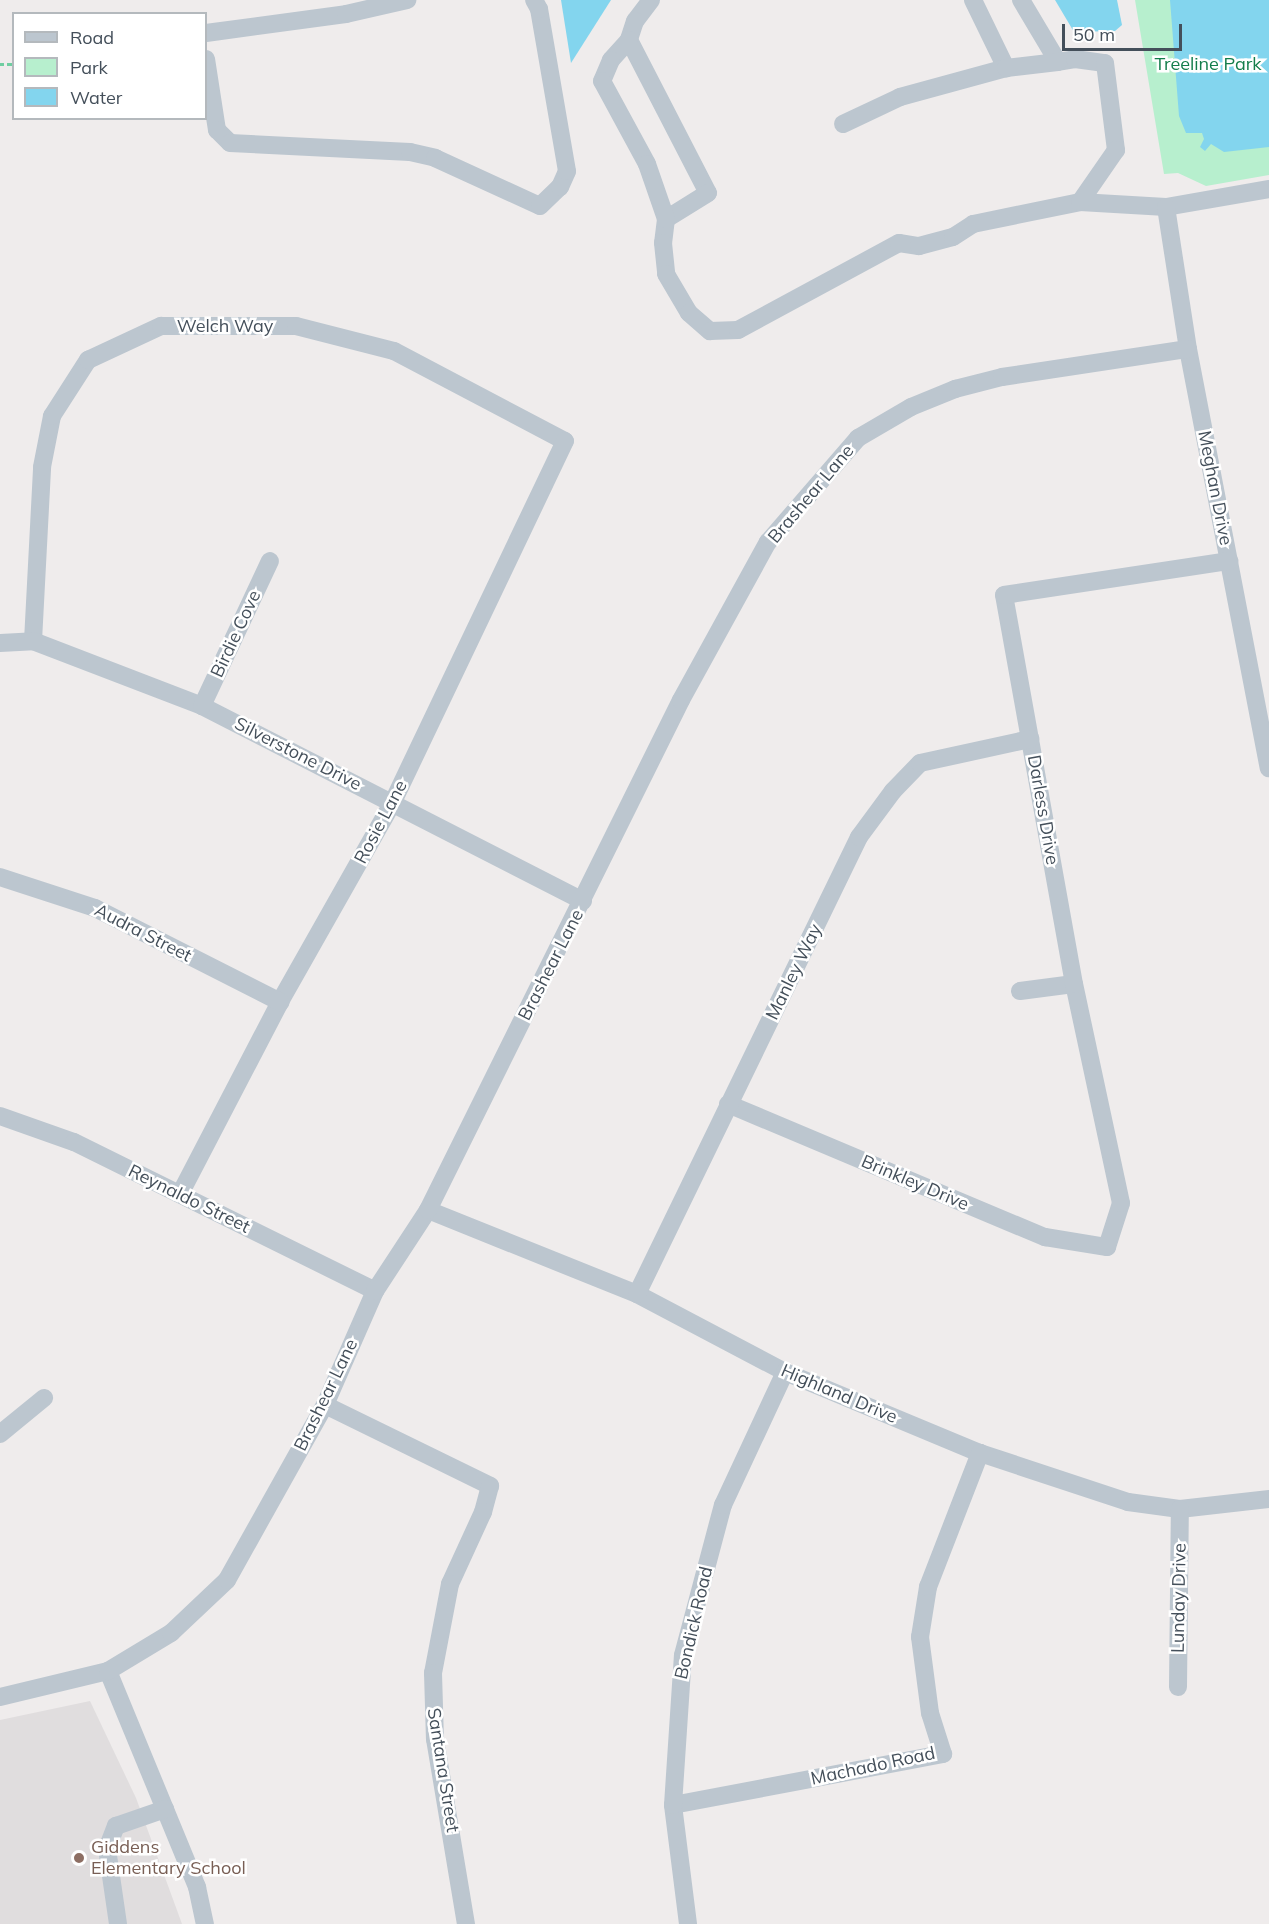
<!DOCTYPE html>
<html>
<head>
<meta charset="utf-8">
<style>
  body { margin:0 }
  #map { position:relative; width:1269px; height:1924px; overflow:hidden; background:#efecec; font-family:Mulish,sans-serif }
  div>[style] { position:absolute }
  .education>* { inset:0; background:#e0ddde }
  .green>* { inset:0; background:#b7efce }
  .water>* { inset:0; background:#83d5ee }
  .path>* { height:3px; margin-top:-1.5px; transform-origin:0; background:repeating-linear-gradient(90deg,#6fcea1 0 4.5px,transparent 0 7.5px) }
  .minor>* { height:18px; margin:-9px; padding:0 9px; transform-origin:9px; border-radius:9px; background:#bcc6cf }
  .dots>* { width:16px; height:16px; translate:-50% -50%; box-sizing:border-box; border:3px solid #fff; border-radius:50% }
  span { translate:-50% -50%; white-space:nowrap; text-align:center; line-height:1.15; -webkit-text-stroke:5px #fff; paint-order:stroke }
  .park-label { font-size:18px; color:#137d4b }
  .street-label { font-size:18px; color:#444f5a }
  .education-label { font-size:18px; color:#785e54 }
  .left { translate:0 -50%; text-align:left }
  .legend { position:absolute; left:12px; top:12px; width:195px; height:108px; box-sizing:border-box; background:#fff; border:2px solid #b4b9bd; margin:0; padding:8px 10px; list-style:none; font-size:18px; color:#444f5a }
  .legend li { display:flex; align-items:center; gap:12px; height:30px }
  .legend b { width:30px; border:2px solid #b4b9bd }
  .scale { position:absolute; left:1062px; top:24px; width:120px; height:27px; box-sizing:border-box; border:3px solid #444f5a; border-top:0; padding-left:8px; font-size:18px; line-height:21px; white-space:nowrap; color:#444f5a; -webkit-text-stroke:4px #fff; paint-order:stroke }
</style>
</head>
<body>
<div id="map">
  <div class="education">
    <div style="clip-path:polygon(90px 1701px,136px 1798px,182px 1924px,0 1924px,0 1720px)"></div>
  </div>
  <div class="green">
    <div style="clip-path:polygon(1135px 0,1269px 0,1269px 175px,1206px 186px,1178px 173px,1164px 174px)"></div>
  </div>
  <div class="water">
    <div style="clip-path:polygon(561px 0,611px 0,571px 63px)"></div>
    <div style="clip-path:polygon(1055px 0,1117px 0,1122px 25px,1115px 31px,1074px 32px)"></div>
    <div style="clip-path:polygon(1170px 0,1269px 0,1269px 147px,1224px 152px,1211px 144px,1205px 151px,1200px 147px,1204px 139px,1202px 133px,1186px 133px,1179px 116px)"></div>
  </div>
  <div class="path">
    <div style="left:0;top:64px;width:14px"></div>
  </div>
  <div class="minor">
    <div style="left:651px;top:0;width:26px;rotate:127deg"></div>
    <div style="left:635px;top:21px;width:20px;rotate:108deg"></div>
    <div style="left:629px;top:40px;width:172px;rotate:62.7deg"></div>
    <div style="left:708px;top:193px;width:49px;rotate:148.2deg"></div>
    <div style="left:666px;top:219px;width:24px;rotate:97deg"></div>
    <div style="left:663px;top:243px;width:31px;rotate:84deg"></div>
    <div style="left:666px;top:274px;width:45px;rotate:59.5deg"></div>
    <div style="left:689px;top:313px;width:28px;rotate:41deg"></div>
    <div style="left:710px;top:331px;width:28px;rotate:-2deg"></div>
    <div style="left:738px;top:330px;width:183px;rotate:-28.4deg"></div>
    <div style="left:899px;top:243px;width:20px;rotate:9deg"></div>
    <div style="left:919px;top:246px;width:35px;rotate:-15deg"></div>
    <div style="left:953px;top:237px;width:24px;rotate:-33deg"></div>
    <div style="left:973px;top:224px;width:109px;rotate:-11.6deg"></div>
    <div style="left:1080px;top:202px;width:86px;rotate:3.3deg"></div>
    <div style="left:1166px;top:207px;width:105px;rotate:-9.9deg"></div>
    <div style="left:973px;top:0;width:76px;rotate:64.1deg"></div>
    <div style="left:1021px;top:0;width:72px;rotate:59.2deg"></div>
    <div style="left:1058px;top:62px;width:17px;rotate:-10deg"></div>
    <div style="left:1075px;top:59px;width:30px;rotate:8deg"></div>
    <div style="left:1105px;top:63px;width:88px;rotate:82.8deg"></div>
    <div style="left:1116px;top:150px;width:63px;rotate:124.7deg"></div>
    <div style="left:206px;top:33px;width:141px;rotate:-7.7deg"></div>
    <div style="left:346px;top:14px;width:63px;rotate:-12.9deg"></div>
    <div style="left:629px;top:40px;width:27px;rotate:132deg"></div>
    <div style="left:611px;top:60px;width:23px;rotate:113deg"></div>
    <div style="left:602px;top:81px;width:94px;rotate:61.5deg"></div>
    <div style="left:647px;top:164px;width:58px;rotate:70.9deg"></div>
    <div style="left:206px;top:59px;width:72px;rotate:81.2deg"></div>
    <div style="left:217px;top:130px;width:18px;rotate:45deg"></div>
    <div style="left:230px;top:143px;width:180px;rotate:2.9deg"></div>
    <div style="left:410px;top:152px;width:26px;rotate:13deg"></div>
    <div style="left:435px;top:158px;width:115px;rotate:24.6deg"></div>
    <div style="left:540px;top:206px;width:28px;rotate:-44deg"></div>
    <div style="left:560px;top:187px;width:17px;rotate:-66deg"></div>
    <div style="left:567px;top:171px;width:164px;rotate:-99.8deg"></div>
    <div style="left:539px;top:9px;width:10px;rotate:-119deg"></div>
    <div style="left:843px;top:124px;width:63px;rotate:-25.3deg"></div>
    <div style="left:900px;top:97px;width:110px;rotate:-15.3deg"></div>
    <div style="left:1006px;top:68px;width:52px;rotate:-6.6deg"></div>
    <div style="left:1166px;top:207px;width:144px;rotate:81.2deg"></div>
    <div style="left:1188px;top:349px;width:427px;rotate:79.1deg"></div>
    <div style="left:33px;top:641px;width:174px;rotate:-87deg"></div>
    <div style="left:42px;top:467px;width:52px;rotate:-78.9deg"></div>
    <div style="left:52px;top:416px;width:67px;rotate:-57.3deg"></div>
    <div style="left:88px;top:360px;width:81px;rotate:-25deg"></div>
    <div style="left:161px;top:326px;width:135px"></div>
    <div style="left:296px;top:326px;width:101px;rotate:14.3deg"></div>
    <div style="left:394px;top:351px;width:193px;rotate:27.8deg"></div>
    <div style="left:565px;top:441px;width:400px;rotate:115.5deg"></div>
    <div style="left:393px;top:802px;width:230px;rotate:119.5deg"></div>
    <div style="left:280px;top:1002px;width:216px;rotate:117.5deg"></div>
    <div style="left:0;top:643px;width:33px;rotate:-3deg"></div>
    <div style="left:33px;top:641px;width:181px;rotate:21deg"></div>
    <div style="left:202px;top:706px;width:428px;rotate:27.1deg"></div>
    <div style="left:202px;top:706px;width:160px;rotate:-64.9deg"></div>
    <div style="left:0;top:877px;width:100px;rotate:18.1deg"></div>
    <div style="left:95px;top:908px;width:208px;rotate:26.9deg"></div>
    <div style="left:1020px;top:991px;width:54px;rotate:-7.4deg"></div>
    <div style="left:728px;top:1104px;width:344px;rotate:22.8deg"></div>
    <div style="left:1045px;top:1237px;width:63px;rotate:9.2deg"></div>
    <div style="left:1107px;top:1247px;width:46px;rotate:-72.3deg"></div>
    <div style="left:1121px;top:1203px;width:224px;rotate:-102.1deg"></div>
    <div style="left:1074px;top:984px;width:395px;rotate:-100.2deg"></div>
    <div style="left:1004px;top:595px;width:228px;rotate:-8.6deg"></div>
    <div style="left:0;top:1116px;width:78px;rotate:19.4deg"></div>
    <div style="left:74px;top:1142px;width:336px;rotate:26.3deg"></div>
    <div style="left:428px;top:1210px;width:225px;rotate:21.9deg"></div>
    <div style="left:637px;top:1294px;width:167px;rotate:27.8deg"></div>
    <div style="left:785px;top:1372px;width:211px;rotate:22.6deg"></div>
    <div style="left:980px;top:1453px;width:156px;rotate:18.3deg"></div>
    <div style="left:1128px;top:1502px;width:52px;rotate:7.7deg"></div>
    <div style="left:1180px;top:1509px;width:90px;rotate:-6.4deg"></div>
    <div style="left:637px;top:1294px;width:508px;rotate:-64.09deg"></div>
    <div style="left:859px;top:837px;width:57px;rotate:-53.5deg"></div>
    <div style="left:893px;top:791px;width:39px;rotate:-46deg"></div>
    <div style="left:920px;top:763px;width:113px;rotate:-12.3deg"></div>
    <div style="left:325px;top:1405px;width:184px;rotate:26.1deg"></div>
    <div style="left:490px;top:1486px;width:27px;rotate:105deg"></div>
    <div style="left:483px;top:1512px;width:79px;rotate:114.6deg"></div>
    <div style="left:450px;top:1584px;width:91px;rotate:100.8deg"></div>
    <div style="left:433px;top:1673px;width:66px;rotate:88.3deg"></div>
    <div style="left:435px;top:1739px;width:188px;rotate:80.5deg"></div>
    <div style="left:0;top:1434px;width:57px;rotate:-39.3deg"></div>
    <div style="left:108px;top:1671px;width:234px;rotate:67.6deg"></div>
    <div style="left:197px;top:1887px;width:38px;rotate:78deg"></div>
    <div style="left:1178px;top:1687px;width:178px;rotate:-89.4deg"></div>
    <div style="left:0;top:1697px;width:111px;rotate:-13.5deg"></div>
    <div style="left:108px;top:1671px;width:74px;rotate:-31.1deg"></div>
    <div style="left:171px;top:1633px;width:77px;rotate:-43.4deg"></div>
    <div style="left:227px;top:1580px;width:201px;rotate:-60.8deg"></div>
    <div style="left:325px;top:1405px;width:124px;rotate:-66.3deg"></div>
    <div style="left:375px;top:1291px;width:97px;rotate:-56.8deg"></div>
    <div style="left:428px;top:1210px;width:569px;rotate:-63.61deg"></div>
    <div style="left:681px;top:700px;width:180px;rotate:-61.2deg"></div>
    <div style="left:768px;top:542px;width:138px;rotate:-49.1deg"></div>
    <div style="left:858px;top:438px;width:61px;rotate:-30.3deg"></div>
    <div style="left:911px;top:407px;width:48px;rotate:-22.2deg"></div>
    <div style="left:955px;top:389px;width:49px;rotate:-14.3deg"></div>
    <div style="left:1002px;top:377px;width:188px;rotate:-8.6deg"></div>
    <div style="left:673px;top:1805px;width:275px;rotate:-10.7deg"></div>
    <div style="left:943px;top:1754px;width:43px;rotate:-107.6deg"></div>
    <div style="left:930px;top:1713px;width:77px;rotate:-97.5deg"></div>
    <div style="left:920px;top:1637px;width:51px;rotate:-80.9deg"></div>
    <div style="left:928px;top:1587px;width:144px;rotate:-68.8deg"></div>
    <div style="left:118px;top:1924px;width:76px;rotate:-98.3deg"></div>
    <div style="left:107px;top:1849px;width:25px;rotate:-69deg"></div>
    <div style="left:116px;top:1826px;width:52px;rotate:-19.1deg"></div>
    <div style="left:688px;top:1924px;width:120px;rotate:-97.2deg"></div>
    <div style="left:673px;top:1805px;width:150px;rotate:-86.2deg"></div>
    <div style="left:683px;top:1655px;width:155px;rotate:-75.1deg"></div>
    <div style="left:723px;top:1505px;width:147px;rotate:-65deg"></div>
  </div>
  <div class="dots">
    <div style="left:79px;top:1858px;background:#8d6e63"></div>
  </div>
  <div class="park-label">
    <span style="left:1208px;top:64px">Treeline Park</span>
  </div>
  <div class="street-label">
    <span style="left:225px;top:326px">Welch Way</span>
    <span style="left:1215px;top:488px;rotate:79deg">Meghan Drive</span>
    <span style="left:811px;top:494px;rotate:-50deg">Brashear Lane</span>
    <span style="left:236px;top:634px;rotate:-65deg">Birdie Cove</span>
    <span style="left:298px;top:754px;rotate:27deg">Silverstone Drive</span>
    <span style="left:1043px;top:810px;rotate:80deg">Darless Drive</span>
    <span style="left:381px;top:822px;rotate:-62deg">Rosie Lane</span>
    <span style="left:143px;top:933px;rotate:27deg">Audra Street</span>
    <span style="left:551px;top:965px;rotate:-63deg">Brashear Lane</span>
    <span style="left:794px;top:972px;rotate:-64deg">Manley Way</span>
    <span style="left:915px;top:1183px;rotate:23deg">Brinkley Drive</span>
    <span style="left:189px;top:1199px;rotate:26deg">Reynaldo Street</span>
    <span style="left:839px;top:1394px;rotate:23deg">Highland Drive</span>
    <span style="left:326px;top:1395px;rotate:-64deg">Brashear Lane</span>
    <span style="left:1179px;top:1598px;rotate:-89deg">Lunday Drive</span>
    <span style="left:694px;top:1623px;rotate:-77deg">Bondick Road</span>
    <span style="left:873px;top:1766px;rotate:-12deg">Machado Road</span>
    <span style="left:443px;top:1770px;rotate:81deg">Santana Street</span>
  </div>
  <div class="education-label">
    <span class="left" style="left:91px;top:1858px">Giddens<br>Elementary School</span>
  </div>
  <ul class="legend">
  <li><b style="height:8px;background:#bcc6cf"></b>Road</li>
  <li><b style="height:16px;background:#b7efce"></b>Park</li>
  <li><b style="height:16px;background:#83d5ee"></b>Water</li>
  </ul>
  <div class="scale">50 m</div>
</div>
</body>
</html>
